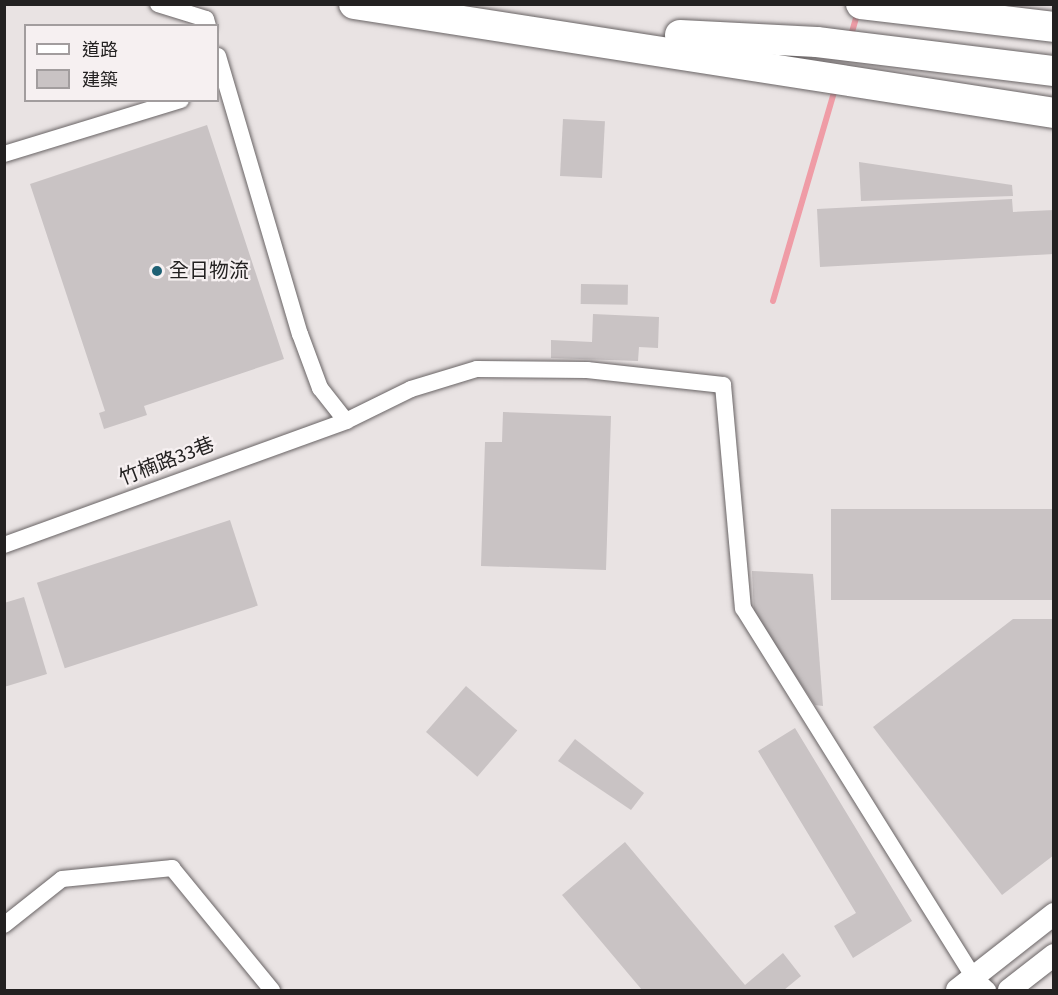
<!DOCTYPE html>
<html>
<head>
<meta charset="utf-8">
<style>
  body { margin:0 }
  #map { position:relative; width:1058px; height:995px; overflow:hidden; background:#e9e3e3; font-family:"Source Sans 3","Noto Sans TC",sans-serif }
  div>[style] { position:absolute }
  .stream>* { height:6px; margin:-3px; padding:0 3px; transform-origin:3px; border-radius:3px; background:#ef9ca6 }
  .building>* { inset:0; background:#c9c3c4; transform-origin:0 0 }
  .roads { filter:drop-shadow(0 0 2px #696465) drop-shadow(0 0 2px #696465) }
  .street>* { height:16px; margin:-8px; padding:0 8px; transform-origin:8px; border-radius:8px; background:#fff }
  .secondary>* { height:22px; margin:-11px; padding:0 11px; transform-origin:11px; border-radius:11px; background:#fff }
  .highway>* { height:30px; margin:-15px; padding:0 15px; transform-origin:15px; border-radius:15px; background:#fff }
  .dots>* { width:16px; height:16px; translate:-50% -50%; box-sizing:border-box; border:3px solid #f6f0f1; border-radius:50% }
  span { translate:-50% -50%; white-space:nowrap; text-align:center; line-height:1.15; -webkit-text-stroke:4.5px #f6f0f1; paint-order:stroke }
  .poi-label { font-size:20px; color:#232121 }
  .left { translate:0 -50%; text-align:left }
  .street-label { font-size:20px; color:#232121 }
  .frame { position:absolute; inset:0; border:6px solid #232121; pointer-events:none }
  .legend { position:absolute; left:24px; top:24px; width:195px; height:78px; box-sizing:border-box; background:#f6f0f1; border:2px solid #a29d9e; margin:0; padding:8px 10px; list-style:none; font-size:18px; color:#232121 }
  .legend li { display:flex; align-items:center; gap:12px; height:30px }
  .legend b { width:30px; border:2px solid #a29d9e }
</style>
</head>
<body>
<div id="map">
  <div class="stream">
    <div style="left:850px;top:39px;width:29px;rotate:-74deg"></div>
    <div style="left:773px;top:301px;width:224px;rotate:-73.7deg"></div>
  </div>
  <div class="building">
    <div style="left:563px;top:119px;width:42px;height:57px;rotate:3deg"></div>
    <div style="clip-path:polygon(207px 125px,284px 359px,144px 406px,147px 415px,104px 429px,99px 413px,105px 411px,30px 184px)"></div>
    <div style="clip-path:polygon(859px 162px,1012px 185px,1013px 196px,861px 201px)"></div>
    <div style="clip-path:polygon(1012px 199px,1013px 212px,1054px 210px,1054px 254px,820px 267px,817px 209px)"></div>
    <div style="left:581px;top:284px;width:47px;height:20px;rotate:1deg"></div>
    <div style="clip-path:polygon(593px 314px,659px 317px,658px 348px,639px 347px,638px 361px,551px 358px,551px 340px,592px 342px)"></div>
    <div style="clip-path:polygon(503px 412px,611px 416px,606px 570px,481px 566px,485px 442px,502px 442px)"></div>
    <div style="left:1054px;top:509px;width:91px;height:223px;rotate:90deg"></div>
    <div style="left:230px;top:520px;width:90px;height:203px;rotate:72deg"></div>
    <div style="clip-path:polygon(752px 571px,813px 574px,823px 706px,815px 705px,754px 615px)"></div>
    <div style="clip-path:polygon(24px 597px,47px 674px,4px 687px,4px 603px)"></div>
    <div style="clip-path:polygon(1013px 619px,1054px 619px,1054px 855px,1002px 895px,873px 727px)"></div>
    <div style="left:466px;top:686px;width:68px;height:61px;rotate:41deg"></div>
    <div style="clip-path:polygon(795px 728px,912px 921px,853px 958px,834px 926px,856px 913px,758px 751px)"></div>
    <div style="clip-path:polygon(575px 739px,644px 793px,631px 810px,558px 761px)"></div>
    <div style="clip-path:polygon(625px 842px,745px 985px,783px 953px,801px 976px,784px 990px,642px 990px,562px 895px)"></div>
  </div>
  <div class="roads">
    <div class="street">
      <div style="left:158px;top:4px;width:50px;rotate:17.4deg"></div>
      <div style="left:206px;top:19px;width:7px;rotate:74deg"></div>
      <div style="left:218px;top:56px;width:290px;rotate:73.6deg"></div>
      <div style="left:300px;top:334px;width:58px;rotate:69.7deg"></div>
      <div style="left:320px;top:388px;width:42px;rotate:51.8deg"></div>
      <div style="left:346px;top:421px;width:72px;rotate:-26.2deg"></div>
      <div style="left:411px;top:389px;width:69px;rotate:-16.9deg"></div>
      <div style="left:477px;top:369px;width:110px;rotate:0.5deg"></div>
      <div style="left:587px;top:370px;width:137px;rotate:6.3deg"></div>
      <div style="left:723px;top:385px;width:224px;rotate:84.9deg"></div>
      <div style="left:743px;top:608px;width:435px;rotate:58deg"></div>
      <div style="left:974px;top:977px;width:19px;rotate:43deg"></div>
      <div style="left:4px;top:154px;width:185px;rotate:-17deg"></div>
      <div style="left:4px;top:545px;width:364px;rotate:-19.9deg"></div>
      <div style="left:4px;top:925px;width:74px;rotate:-38.4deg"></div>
      <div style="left:62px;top:879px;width:111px;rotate:-5.7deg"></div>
      <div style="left:172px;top:868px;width:158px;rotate:50.7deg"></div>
    </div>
    <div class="secondary">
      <div style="left:957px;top:990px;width:123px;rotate:-38.1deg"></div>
      <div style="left:1009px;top:990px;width:57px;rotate:-37.9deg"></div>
    </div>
    <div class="highway">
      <div style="left:354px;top:4px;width:708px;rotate:8.85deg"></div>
      <div style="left:861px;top:4px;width:194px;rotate:6.8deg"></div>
      <div style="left:680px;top:35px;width:137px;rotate:2.9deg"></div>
      <div style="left:817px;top:42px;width:239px;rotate:7deg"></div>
    </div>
  </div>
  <div class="dots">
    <div style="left:157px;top:271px;background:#1e6074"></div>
  </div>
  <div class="poi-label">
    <span class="left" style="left:169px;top:271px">全日物流</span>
  </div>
  <div class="street-label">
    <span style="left:167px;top:462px;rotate:-21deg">竹楠路33巷</span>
  </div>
  <div class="frame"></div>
  <ul class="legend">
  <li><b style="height:8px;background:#fff"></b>道路</li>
  <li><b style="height:16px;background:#c9c3c4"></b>建築</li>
  </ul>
</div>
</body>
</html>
